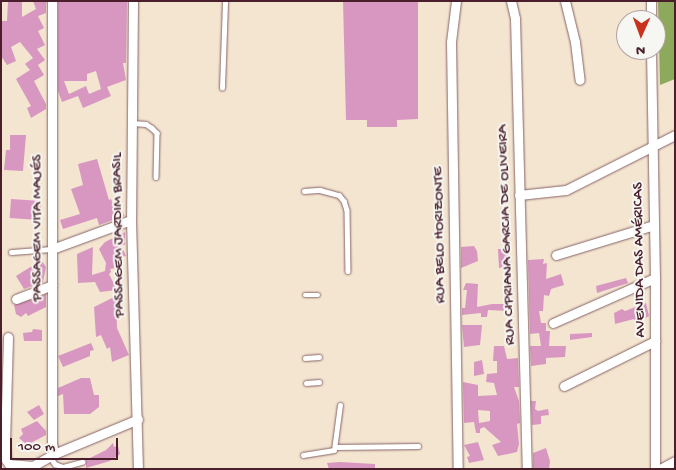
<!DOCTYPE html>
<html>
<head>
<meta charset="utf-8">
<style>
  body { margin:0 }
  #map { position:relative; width:676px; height:470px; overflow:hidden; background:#f4e5d1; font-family:"Gochi Hand",sans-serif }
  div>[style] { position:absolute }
  .forest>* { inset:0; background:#8da95b }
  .building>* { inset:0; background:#d897c1; transform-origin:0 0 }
  .roads { filter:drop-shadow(0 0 1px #866465) drop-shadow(0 0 1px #866465) }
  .lane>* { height:4.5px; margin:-2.25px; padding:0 2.25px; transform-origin:2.25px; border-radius:2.25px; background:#fff }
  .street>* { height:9px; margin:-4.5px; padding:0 4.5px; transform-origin:4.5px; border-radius:4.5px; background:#fff }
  span { translate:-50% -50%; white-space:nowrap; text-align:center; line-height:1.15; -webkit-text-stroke:4px #f6f6f2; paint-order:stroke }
  .street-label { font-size:15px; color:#4a1f2b }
  .frame { position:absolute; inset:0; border:2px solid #4a1f2b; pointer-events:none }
  .north { position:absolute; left:616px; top:10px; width:50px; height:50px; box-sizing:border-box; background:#f6f6f2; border:1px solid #b1a0a2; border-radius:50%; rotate:182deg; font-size:14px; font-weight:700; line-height:20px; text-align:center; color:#4a1f2b }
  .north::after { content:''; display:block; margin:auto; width:18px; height:22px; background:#c8321e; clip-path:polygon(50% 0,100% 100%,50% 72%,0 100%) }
  .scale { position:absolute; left:10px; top:438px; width:108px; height:22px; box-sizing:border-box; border:2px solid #4a1f2b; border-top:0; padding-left:6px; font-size:15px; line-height:18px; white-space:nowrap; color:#4a1f2b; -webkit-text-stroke:4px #f6f6f2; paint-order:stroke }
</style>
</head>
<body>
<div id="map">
  <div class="forest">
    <div style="clip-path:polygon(658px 1px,675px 1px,675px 79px,660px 85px)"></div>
  </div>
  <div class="building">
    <div style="clip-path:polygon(8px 1px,22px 1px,22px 17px,36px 9px,33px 1px,46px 1px,46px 13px,38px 16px,44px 28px,38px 31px,45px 45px,37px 49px,45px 60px,38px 65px,44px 75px,34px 81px,46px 104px,46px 109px,31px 118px,27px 108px,31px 106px,16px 79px,30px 70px,25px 64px,33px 58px,20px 42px,11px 47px,16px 61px,7px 65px,1px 56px,1px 21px,7px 21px)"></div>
    <div style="clip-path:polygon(evenodd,58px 1px,127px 1px,126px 63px,123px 63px,126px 80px,107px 87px,111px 96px,83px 108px,78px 96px,62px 102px,58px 91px,58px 1px,96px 71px,101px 89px,89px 94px,86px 86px,69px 94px,64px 81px,87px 81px,87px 74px,96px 71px)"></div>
    <div style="clip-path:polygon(343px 1px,418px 1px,418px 119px,397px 120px,397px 127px,367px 127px,367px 120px,346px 120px)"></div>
    <div style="clip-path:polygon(10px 135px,26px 135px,23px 171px,4px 170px,6px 150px,10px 150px)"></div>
    <div style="clip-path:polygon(97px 159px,109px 200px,111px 199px,117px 214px,123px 212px,124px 216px,99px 225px,97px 218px,63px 229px,60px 220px,80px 214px,71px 189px,83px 185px,78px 164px)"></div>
    <div style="left:11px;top:199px;width:30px;height:19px;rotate:4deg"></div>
    <div style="clip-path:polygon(125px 232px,125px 245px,121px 245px,126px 256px,113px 259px,116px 268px,110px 269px,111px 272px,109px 274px,117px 290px,100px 292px,95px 282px,78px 283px,77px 254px,93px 247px,92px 275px,105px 271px,106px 263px,99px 249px,105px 242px)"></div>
    <div style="clip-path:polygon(474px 246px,477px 251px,478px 261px,461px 268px,461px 247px)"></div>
    <div style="clip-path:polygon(498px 249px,510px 249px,508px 258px,512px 265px,499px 268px)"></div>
    <div style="clip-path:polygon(544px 259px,543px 264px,547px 263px,546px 279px,561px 274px,564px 285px,551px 289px,549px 296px,544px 295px,543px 311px,539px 311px,541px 323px,546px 323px,546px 331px,550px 331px,549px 346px,566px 346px,565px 357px,546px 358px,546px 364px,531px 366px,530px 346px,541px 346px,539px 333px,530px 334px,528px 260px)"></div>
    <div style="clip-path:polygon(42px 261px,46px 267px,43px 282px,24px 289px,16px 276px,32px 266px,35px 270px)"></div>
    <div style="clip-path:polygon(626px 278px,628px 283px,597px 293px,596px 286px)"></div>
    <div style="clip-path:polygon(466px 283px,478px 284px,477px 307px,492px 304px,508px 304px,508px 311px,488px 310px,487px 317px,481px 317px,481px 313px,462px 315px,462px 308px,465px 308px,467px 290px,463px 290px)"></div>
    <div style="clip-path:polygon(46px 294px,46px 307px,28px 316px,26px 313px,21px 317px,16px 314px,14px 305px)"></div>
    <div style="clip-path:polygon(116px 296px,117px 328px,129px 355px,112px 362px,110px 347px,107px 349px,101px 335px,96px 337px,94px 307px)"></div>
    <div style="clip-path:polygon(646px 303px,649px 316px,636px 324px,634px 319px,615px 324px,614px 313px,622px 309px,625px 311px)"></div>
    <div style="clip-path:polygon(462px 325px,482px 325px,480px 345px,464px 347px)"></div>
    <div style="clip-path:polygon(33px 329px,42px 330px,42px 341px,24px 341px,23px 333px,32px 332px)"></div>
    <div style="clip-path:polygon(592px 333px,592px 337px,570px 340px,570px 334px)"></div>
    <div style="clip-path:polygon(91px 343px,94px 350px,90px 351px,90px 356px,63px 367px,58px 356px)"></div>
    <div style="clip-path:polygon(evenodd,494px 346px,504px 346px,507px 359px,518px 358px,519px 387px,514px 387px,519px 401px,520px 423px,517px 424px,519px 444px,517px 452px,498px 456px,492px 445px,501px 442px,484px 427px,480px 429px,480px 433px,476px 433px,474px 422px,464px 423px,463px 382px,478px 385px,478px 396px,497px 395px,494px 383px,486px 382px,487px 374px,497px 373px,497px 361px,493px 361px,494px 346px,478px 410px,490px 411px,490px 421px,479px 423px,478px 410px)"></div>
    <div style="clip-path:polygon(482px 360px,484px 374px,474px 376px,474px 362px)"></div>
    <div style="clip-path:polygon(81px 378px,90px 378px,94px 395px,99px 395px,99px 407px,90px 414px,64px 414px,63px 394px,58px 396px,58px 388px)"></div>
    <div style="clip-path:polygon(531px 401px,536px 401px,535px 409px,538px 411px,548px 409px,549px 415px,541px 416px,541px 424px,532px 425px)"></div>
    <div style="clip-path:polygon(39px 405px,44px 414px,34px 420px,27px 412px)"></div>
    <div style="clip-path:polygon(37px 421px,46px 431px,46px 435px,27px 445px,19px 438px,23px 434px,21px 429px)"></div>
    <div style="clip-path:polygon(478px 442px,484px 460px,469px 463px,467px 457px,470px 456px,464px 445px)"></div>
    <div style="clip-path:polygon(113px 443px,114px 447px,118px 446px,120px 454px,110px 461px,86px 468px,86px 460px,106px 450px)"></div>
    <div style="clip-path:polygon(546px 448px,550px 461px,549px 469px,533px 469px,533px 453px)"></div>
    <div style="clip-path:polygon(340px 462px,375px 464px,375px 469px,329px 469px,327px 463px)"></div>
  </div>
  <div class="roads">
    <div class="lane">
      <div style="left:222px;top:88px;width:87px;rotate:-88deg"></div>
      <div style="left:132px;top:123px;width:14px;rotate:4deg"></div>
      <div style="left:146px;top:124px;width:7px;rotate:34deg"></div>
      <div style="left:152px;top:128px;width:7px;rotate:45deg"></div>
      <div style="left:157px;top:133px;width:44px;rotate:91.3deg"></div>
      <div style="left:304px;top:191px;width:16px;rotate:-4deg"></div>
      <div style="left:320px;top:190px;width:20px;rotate:15deg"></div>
      <div style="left:339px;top:195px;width:8px;rotate:50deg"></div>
      <div style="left:344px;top:201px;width:9px;rotate:72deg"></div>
      <div style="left:347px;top:210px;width:61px;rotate:89.1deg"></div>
      <div style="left:11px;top:252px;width:41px;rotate:-4.2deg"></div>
      <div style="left:305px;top:295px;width:13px"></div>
      <div style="left:305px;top:358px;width:14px;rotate:-4deg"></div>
      <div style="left:306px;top:383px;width:13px;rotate:-4deg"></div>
      <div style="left:336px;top:447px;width:82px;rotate:-0.7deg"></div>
      <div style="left:303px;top:455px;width:31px;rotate:-9deg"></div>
      <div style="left:334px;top:450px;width:45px;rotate:-82.4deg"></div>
      <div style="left:50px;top:457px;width:9px;rotate:54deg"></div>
      <div style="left:55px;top:464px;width:9px;rotate:21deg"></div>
      <div style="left:63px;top:467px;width:20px;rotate:-15deg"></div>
    </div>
    <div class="street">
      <div style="left:52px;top:1px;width:442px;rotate:90deg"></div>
      <div style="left:52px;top:443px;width:11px;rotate:80deg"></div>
      <div style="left:133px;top:1px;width:219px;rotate:90.5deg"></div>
      <div style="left:131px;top:220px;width:249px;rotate:88.4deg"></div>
      <div style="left:456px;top:1px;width:41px;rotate:97deg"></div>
      <div style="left:451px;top:42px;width:427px;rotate:89.1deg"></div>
      <div style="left:511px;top:1px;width:17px;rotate:77deg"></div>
      <div style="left:515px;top:18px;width:451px;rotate:88.5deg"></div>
      <div style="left:565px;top:1px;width:42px;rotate:76.3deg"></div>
      <div style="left:575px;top:42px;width:38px;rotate:83deg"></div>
      <div style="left:651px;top:1px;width:19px;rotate:90deg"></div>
      <div style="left:651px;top:50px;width:228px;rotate:89deg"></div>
      <div style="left:655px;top:278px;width:191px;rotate:90deg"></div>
      <div style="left:519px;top:195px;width:47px;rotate:-6.1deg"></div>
      <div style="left:566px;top:190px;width:122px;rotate:-26.8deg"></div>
      <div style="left:52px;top:249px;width:84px;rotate:-20.2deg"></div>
      <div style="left:556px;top:255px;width:102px;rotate:-17deg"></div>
      <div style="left:16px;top:299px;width:39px;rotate:-21deg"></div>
      <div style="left:553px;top:323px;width:111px;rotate:-23.8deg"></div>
      <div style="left:8px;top:337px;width:108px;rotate:91.6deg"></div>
      <div style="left:5px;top:445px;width:15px;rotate:86deg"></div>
      <div style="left:6px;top:460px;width:5px;rotate:53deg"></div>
      <div style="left:9px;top:464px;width:24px;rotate:5deg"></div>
      <div style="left:33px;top:466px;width:24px;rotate:-30deg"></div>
      <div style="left:54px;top:454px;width:91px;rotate:-22.6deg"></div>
      <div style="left:564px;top:386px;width:102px;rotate:-26.3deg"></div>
      <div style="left:660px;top:469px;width:17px;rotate:-28deg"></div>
    </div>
  </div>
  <div class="street-label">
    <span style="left:38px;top:228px;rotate:-90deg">PASSAGEM VITA MAUÉS</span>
    <span style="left:119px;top:235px;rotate:-91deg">PASSAGEM JARDIM BRASIL</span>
    <span style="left:440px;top:235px;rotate:-91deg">RUA BELO HORIZONTE</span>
    <span style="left:507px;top:235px;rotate:-92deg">RUA CIPRIANA GARCIA DE OLIVEIRA</span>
    <span style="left:640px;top:260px;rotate:-91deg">AVENIDA DAS AMÉRICAS</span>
  </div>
  <div class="frame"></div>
  <div class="north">N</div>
  <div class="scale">100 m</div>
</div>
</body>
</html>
